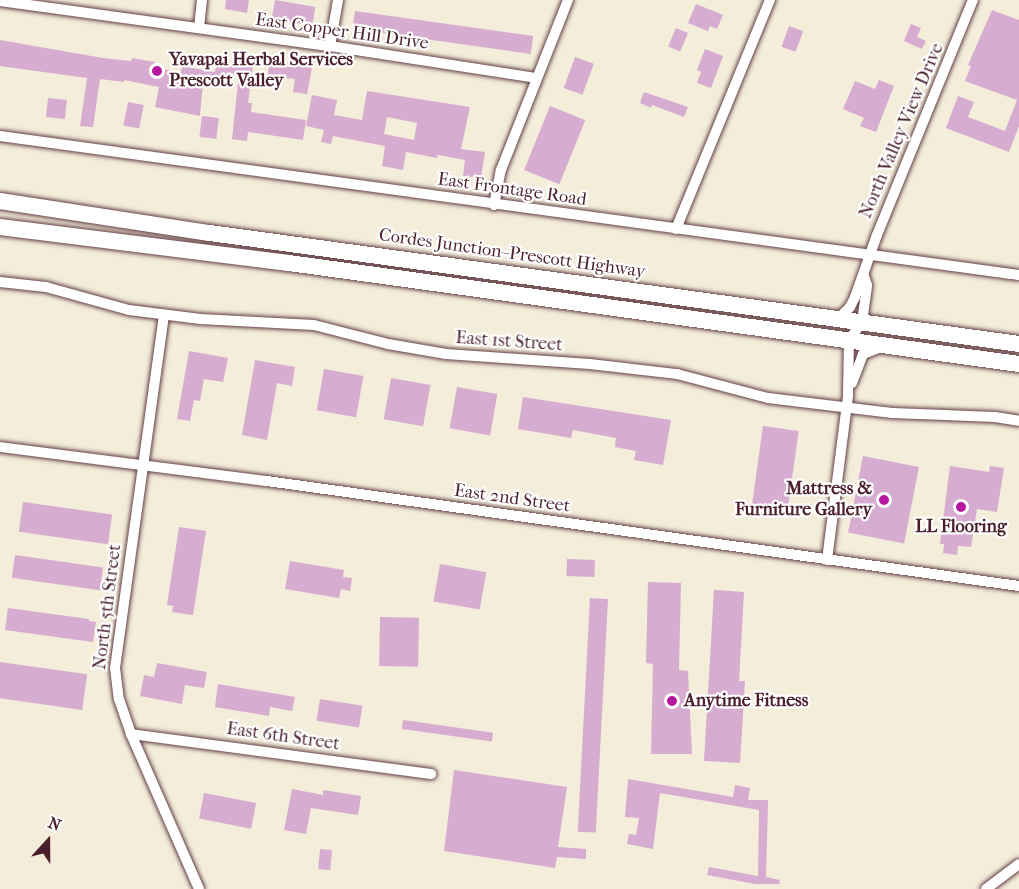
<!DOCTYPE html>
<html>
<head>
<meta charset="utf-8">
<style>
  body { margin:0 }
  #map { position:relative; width:1019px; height:889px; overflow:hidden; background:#f3edd9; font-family:"IM FELL French Canon",serif }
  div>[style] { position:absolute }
  .building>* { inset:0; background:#d6acd1; transform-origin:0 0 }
  .roads { filter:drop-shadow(0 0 2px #633e45) drop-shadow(0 0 2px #633e45) }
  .street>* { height:10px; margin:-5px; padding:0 5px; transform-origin:5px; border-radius:5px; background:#fff }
  .primary>* { height:16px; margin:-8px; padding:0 8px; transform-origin:8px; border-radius:8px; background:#fff }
  .dots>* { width:16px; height:16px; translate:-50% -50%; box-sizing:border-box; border:3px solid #fff; border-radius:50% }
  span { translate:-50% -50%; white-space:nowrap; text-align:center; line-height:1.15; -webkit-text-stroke:4.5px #fff; paint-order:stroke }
  .street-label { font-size:18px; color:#4a1f2b }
  .poi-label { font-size:18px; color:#4a1f2b; font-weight:700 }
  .left { translate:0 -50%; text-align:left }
  .right { translate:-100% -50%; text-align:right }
  .north { position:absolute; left:18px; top:811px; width:60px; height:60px; -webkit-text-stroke:4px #fff; paint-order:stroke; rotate:21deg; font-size:16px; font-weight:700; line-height:24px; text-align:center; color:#4a1f2b }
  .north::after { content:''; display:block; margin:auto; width:21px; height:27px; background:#4a1f2b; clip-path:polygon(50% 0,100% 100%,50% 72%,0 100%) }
</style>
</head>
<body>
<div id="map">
  <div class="building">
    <div style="clip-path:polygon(226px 0,249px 0,247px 13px,225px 9px)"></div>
    <div style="left:275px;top:0;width:41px;height:19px;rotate:10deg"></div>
    <div style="clip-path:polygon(696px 4px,723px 15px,717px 29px,710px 26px,708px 31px,688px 23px)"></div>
    <div style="clip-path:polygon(992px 10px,1019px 20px,1019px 126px,1009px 152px,946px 128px,958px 96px,974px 102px,968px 117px,1005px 131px,1017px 100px,965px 81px,971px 66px,968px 65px)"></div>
    <div style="left:355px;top:11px;width:180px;height:18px;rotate:8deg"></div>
    <div style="clip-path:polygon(911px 24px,921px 28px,917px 37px,926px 41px,922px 49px,904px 41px)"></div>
    <div style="left:789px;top:26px;width:15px;height:22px;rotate:20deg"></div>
    <div style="left:676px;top:28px;width:13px;height:20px;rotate:23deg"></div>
    <div style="clip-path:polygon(0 40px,103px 58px,131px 61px,132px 58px,155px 62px,154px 67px,181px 73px,182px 66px,215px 72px,217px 61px,253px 66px,248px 103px,252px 103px,251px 112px,306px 120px,303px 140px,248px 132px,247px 141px,232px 139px,239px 74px,226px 73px,224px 85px,203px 82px,200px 116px,155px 107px,159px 87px,124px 80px,124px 82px,100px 79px,93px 127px,80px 126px,87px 78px,0 66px)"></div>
    <div style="clip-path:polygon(705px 49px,723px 56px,711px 88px,697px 83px,701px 72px,697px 70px)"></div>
    <div style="left:575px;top:57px;width:20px;height:33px;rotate:20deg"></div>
    <div style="clip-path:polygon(269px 60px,312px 67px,307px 94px,293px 92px,295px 79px,268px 76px)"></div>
    <div style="clip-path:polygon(879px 80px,894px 86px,876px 132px,860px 126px,864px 118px,843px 109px,855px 81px,875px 89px)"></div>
    <div style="clip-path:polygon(evenodd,367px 91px,470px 107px,461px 149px,485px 152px,481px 178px,463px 176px,465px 160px,438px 155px,437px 158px,406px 152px,403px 170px,382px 166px,385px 146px,333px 136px,331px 144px,321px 142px,324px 130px,306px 126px,312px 95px,337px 100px,334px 115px,362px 120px,367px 91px,387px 117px,417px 123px,414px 140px,384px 134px,387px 117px)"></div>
    <div style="clip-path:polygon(644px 92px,688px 107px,684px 117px,652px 105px,651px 108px,640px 103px)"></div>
    <div style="left:48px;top:98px;width:19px;height:19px;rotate:6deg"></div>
    <div style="left:128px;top:102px;width:16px;height:24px;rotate:11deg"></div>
    <div style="left:550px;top:106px;width:38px;height:69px;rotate:22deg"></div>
    <div style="left:202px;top:116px;width:17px;height:21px;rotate:7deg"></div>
    <div style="clip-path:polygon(189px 351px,228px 358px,223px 382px,204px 379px,200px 401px,194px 400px,190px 421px,177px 419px)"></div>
    <div style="clip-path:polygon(255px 360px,295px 367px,292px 386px,277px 383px,267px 440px,242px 435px)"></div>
    <div style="left:324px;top:369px;width:40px;height:42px;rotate:10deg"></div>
    <div style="left:391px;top:378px;width:40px;height:42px;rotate:10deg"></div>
    <div style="left:457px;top:387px;width:41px;height:42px;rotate:10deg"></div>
    <div style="clip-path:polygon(523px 397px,671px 420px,663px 465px,634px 460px,636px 451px,615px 447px,616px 438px,573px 430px,571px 438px,518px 429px)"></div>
    <div style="left:763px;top:426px;width:36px;height:82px;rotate:8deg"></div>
    <div style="left:863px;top:456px;width:57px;height:78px;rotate:11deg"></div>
    <div style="clip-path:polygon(950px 466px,989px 472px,990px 466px,1004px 468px,997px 512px,977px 509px,971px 547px,958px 546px,957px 555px,943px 553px,944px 544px,940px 544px)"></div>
    <div style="left:23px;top:502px;width:90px;height:30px;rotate:8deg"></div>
    <div style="clip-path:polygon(179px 527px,206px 531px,193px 615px,172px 612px,173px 606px,167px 605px)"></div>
    <div style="left:15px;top:555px;width:89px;height:23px;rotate:8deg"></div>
    <div style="left:567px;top:559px;width:28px;height:17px;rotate:2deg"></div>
    <div style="clip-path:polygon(290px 561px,344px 570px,343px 577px,352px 578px,350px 591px,341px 589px,339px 598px,285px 589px)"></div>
    <div style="left:440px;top:564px;width:47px;height:38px;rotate:10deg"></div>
    <div style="clip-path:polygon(648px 582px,681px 583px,679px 670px,688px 671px,692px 754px,651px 754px,653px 664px,646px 663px)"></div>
    <div style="clip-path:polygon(714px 590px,744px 592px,739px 681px,745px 681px,740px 763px,704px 761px)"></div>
    <div style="left:590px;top:598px;width:18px;height:234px;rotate:3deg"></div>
    <div style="clip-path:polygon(8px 608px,89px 619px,89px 621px,96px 622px,93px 642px,5px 630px)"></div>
    <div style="left:380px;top:617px;width:39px;height:49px;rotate:1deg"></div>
    <div style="left:0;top:662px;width:88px;height:36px;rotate:8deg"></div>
    <div style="clip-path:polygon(157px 663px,207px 672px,204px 688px,185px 685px,182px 704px,140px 696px,144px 675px,154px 677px)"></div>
    <div style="clip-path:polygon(218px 684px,295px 697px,292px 711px,270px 707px,269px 716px,215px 707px)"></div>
    <div style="left:320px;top:699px;width:43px;height:22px;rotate:9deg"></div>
    <div style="left:403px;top:720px;width:91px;height:9px;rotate:8deg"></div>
    <div style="clip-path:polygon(454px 770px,567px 787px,558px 847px,586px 849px,586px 859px,557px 857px,555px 868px,444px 851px)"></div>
    <div style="clip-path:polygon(628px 779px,733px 797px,735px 785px,750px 788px,748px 800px,768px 800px,766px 877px,780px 880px,779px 884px,755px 884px,707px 875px,709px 867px,758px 876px,759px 810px,660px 793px,653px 849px,627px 844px,629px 834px,636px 835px,639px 818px,625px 817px)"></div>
    <div style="clip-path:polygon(292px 789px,323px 795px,323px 790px,361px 796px,358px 815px,311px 808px,306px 834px,284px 830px)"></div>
    <div style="left:204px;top:793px;width:53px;height:26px;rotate:11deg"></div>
    <div style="left:320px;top:849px;width:12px;height:20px;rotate:5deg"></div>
  </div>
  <div class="roads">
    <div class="street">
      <div style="left:0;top:1px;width:333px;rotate:7.8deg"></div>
      <div style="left:330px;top:46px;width:208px;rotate:8.8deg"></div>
      <div style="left:199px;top:28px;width:28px;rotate:-84deg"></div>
      <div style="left:330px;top:46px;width:47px;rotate:-80.1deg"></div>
      <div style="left:0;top:136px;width:1028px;rotate:7.77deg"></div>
      <div style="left:494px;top:205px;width:36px;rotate:-79deg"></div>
      <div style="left:501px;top:170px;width:183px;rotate:-68.5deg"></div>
      <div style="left:676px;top:229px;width:248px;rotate:-67.7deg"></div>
      <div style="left:0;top:282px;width:46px;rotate:6.2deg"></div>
      <div style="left:46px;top:287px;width:86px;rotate:15.5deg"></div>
      <div style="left:129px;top:310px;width:72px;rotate:7.2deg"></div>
      <div style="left:200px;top:319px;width:114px;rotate:3deg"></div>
      <div style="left:314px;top:325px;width:76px;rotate:14.4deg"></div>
      <div style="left:388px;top:344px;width:59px;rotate:9.8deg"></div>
      <div style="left:446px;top:354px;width:144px;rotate:4deg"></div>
      <div style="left:590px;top:364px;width:88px;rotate:6.6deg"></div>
      <div style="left:677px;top:374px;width:94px;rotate:14.8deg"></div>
      <div style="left:768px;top:398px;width:125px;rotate:6.9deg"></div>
      <div style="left:892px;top:413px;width:103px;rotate:2.2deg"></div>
      <div style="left:995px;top:417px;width:24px;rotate:9deg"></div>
      <div style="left:164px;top:315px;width:356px;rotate:97.9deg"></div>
      <div style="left:115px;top:668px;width:31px;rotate:83deg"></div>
      <div style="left:119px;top:699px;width:37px;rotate:71deg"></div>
      <div style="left:131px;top:734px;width:169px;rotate:66.3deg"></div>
      <div style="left:838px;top:319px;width:17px;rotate:-45deg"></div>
      <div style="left:850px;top:307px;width:11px;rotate:-63deg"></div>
      <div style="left:855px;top:297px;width:66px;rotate:-70.5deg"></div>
      <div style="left:877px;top:235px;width:254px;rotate:-67.8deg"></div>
      <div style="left:852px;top:383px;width:31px;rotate:-69deg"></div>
      <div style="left:863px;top:354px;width:19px;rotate:-21deg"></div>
      <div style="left:0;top:447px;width:269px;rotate:7.3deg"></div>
      <div style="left:267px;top:481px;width:759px;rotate:7.95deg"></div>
      <div style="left:827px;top:560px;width:166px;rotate:-82.7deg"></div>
      <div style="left:848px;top:395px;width:55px;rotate:-89deg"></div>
      <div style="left:849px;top:340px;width:22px;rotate:-54deg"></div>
      <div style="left:862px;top:322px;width:37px;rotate:-82deg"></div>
      <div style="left:867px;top:285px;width:9px;rotate:-108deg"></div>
      <div style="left:131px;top:734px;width:303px;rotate:7.6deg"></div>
      <div style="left:986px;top:889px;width:41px;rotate:-37.1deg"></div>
    </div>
    <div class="primary">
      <div style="left:0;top:201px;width:212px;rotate:8.7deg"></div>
      <div style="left:210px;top:233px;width:817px;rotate:7.81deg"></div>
      <div style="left:0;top:227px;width:291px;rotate:7.1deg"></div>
      <div style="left:289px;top:263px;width:737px;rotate:7.88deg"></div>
    </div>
  </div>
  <div class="dots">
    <div style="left:157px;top:71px;background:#b5179e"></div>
    <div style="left:884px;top:500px;background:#b5179e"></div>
    <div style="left:961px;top:507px;background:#b5179e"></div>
    <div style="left:672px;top:701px;background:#b5179e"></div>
  </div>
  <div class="street-label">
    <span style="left:342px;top:32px;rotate:8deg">East Copper Hill Drive</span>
    <span style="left:902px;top:131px;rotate:-67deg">North Valley View Drive</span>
    <span style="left:512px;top:190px;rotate:8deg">East Frontage Road</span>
    <span style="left:512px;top:254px;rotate:8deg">Cordes Junction–Prescott Highway</span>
    <span style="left:509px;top:342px;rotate:4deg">East 1st Street</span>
    <span style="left:512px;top:499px;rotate:8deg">East 2nd Street</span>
    <span style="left:108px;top:607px;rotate:-83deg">North 5th Street</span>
    <span style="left:283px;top:737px;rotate:8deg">East 6th Street</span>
  </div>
  <div class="poi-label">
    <span class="left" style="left:169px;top:71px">Yavapai Herbal Services<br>Prescott Valley</span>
    <span class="right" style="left:872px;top:500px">Mattress &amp;<br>Furniture Gallery</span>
    <span style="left:961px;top:527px">LL Flooring</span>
    <span class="left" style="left:684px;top:701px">Anytime Fitness</span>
  </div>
  <div class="north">N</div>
</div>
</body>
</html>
